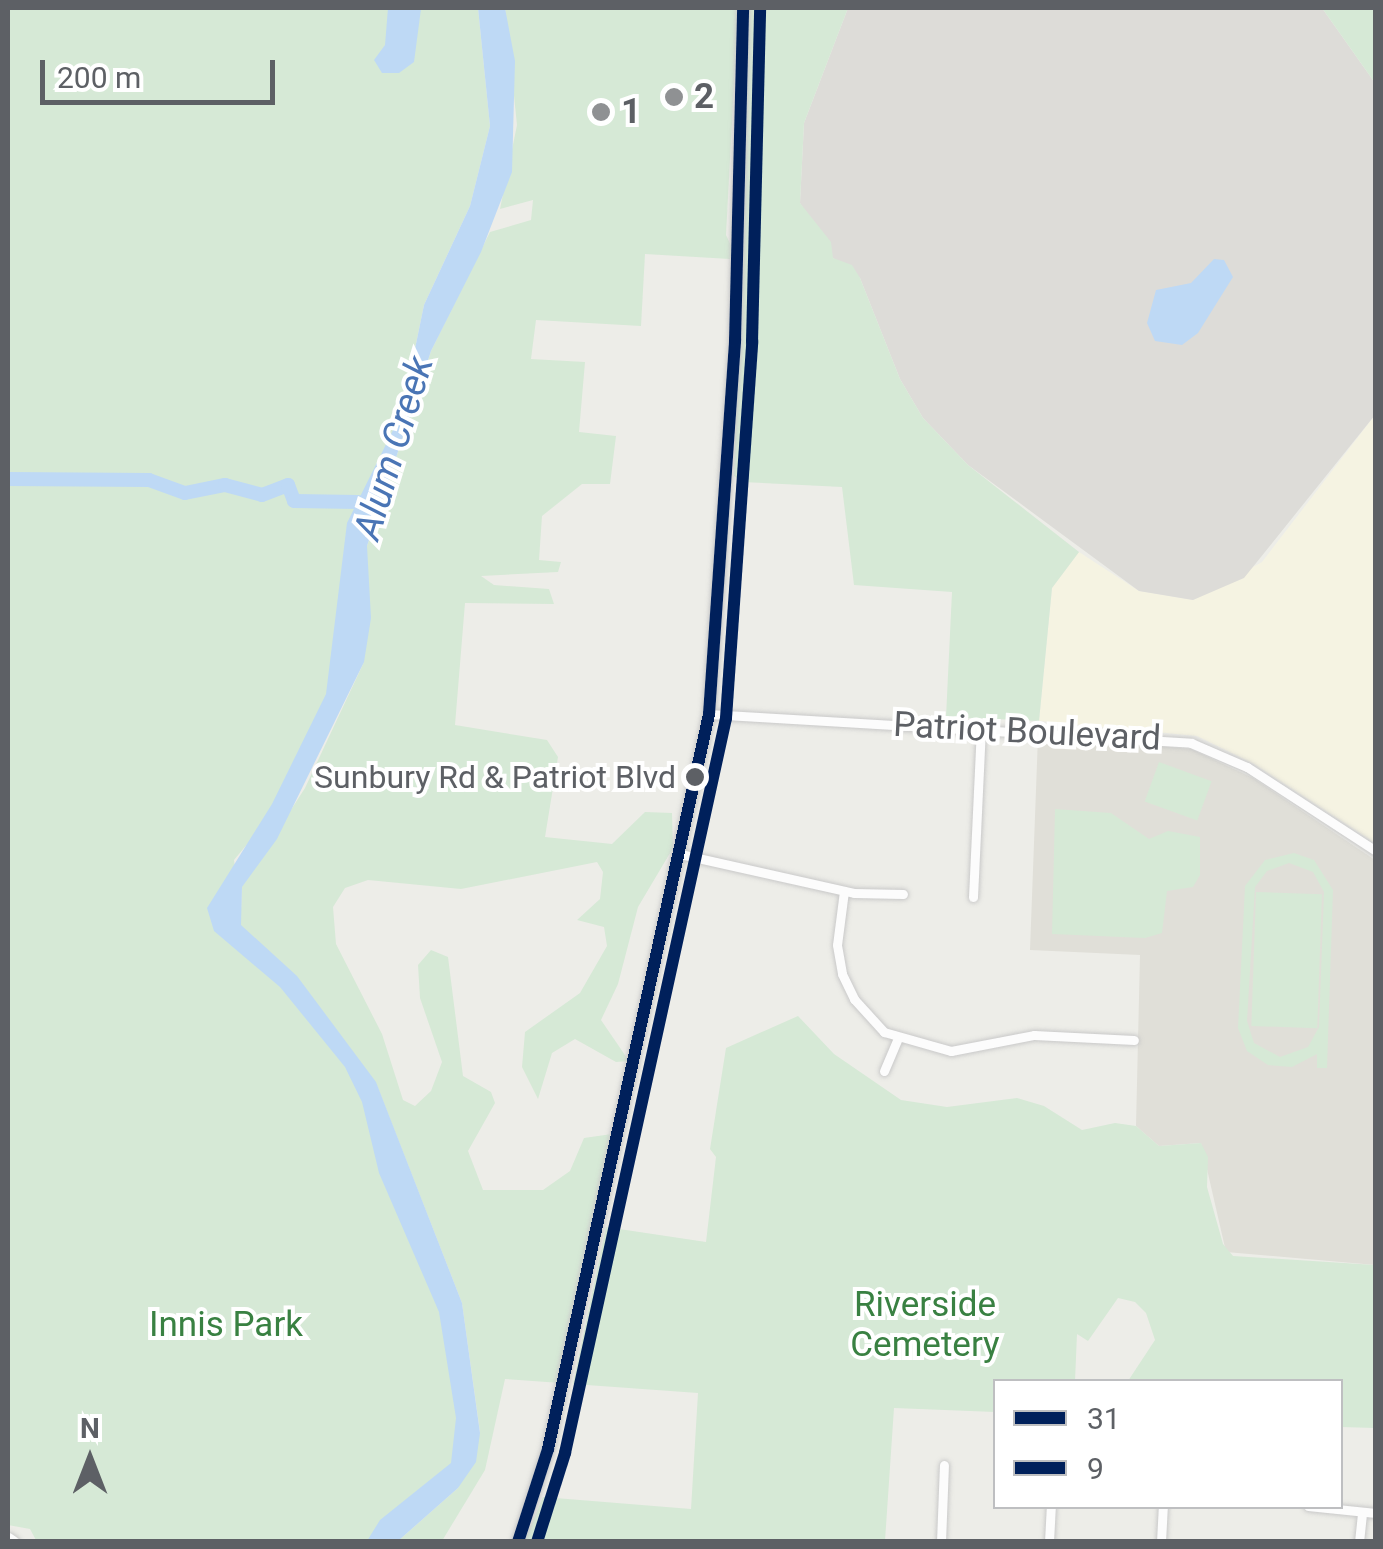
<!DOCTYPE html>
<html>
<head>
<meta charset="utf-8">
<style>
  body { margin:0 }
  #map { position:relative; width:1383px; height:1549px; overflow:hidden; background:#edede8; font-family:Roboto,sans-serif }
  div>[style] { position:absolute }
  .commercial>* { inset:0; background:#f5f3e2 }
  .industrial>* { inset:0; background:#dddcd8 }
  .education>* { inset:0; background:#e0dfd8 }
  .green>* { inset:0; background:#d6e9d6; transform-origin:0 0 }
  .water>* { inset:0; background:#bed9f5 }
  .river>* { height:14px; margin:-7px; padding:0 7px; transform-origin:7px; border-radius:7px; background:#bed9f5 }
  .roads { filter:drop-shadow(0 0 2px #c9c9c9) drop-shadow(0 0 2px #c9c9c9) }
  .street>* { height:9px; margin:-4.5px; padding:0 4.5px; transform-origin:4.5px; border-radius:4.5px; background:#fcfcfc }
  .secondary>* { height:11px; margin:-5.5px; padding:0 5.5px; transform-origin:5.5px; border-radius:5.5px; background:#fcfcfc }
  .primary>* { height:12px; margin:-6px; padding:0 6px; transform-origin:6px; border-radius:6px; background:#f2f2e9 }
  .bus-1>* { height:12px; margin:-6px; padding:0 6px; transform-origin:6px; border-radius:6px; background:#00205b }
  .bus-2>* { height:12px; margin:-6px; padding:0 6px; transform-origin:6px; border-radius:6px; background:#00205b }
  .dots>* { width:28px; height:28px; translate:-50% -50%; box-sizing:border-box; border:5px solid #fff; border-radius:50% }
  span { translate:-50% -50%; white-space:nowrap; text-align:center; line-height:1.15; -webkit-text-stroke:8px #fff; paint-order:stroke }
  .bus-label { font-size:32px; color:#5d6065 }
  .right { translate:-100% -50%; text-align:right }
  .poi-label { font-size:35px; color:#5d6065; font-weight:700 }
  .left { translate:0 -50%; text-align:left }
  .street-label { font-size:35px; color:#5d6065 }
  .park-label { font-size:35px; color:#398142 }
  .water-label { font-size:38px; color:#4a75b5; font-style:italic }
  .frame { position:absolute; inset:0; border:10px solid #5d6065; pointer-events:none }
  .legend { position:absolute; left:993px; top:1379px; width:350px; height:130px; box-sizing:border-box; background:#fff; border:2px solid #bebfc1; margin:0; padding:12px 18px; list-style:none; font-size:30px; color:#5d6065 }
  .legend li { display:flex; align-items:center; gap:20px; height:50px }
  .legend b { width:50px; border:2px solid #bebfc1 }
  .north { position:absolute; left:40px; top:1409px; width:100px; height:100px; -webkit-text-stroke:8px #fff; paint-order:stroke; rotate:0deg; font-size:28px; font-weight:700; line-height:40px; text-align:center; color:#5d6065 }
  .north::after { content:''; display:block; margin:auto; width:35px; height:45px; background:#5d6065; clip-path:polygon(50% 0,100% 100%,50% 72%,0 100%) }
  .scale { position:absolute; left:40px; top:60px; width:235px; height:45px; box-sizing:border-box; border:5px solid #5d6065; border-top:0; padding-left:12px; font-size:30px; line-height:35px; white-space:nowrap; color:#5d6065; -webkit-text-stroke:8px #fff; paint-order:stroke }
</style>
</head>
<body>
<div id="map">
  <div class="commercial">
    <div style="clip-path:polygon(1375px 415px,1375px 843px,1254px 764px,1197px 736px,1039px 721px,1052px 588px,1079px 552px,1139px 591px,1193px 600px,1262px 562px)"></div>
  </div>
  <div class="industrial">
    <div style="clip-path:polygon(848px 8px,1322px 8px,1375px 83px,1375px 415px,1244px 578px,1193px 600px,1139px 591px,968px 465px,923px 418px,900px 379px,860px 278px,833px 258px,800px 203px,804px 123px)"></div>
  </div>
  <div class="education">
    <div style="clip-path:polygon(1038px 736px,1191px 749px,1253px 778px,1375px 860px,1375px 1265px,1226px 1252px,1201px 1143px,1159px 1146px,1136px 1126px,1140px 955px,1030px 950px)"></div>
  </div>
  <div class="green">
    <div style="clip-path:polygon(evenodd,8px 8px,478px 8px,490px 126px,470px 206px,424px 305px,402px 412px,359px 559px,367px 640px,367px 546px,431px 351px,490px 232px,531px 220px,533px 200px,500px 209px,517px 125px,505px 8px,738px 8px,726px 235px,734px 252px,730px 259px,645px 254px,641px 326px,536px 320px,531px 359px,585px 362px,579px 432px,616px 436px,610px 484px,582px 484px,542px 516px,539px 560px,561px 562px,558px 572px,481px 576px,494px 585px,549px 589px,554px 604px,465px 603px,455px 725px,547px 740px,558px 757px,545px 837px,612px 844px,645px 812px,672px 813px,673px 848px,638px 907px,618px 984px,601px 1020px,629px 1061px,616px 1062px,575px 1039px,552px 1053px,538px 1099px,522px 1067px,525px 1032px,580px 993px,607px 946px,604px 927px,577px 920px,600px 899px,603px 872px,597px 862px,461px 889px,368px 880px,345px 888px,333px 907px,336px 944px,382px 1034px,403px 1100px,415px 1106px,431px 1091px,442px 1062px,420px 998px,418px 965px,431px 950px,448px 957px,463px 1076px,491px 1092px,495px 1103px,468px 1151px,483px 1190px,543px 1190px,570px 1171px,584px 1138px,612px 1134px,561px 1383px,505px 1379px,485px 1470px,442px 1541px,398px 1541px,458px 1488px,480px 1432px,462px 1303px,376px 1083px,471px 1425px,454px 1471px,385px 1541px,37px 1542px,30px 1529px,8px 1525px,8px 8px,364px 662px,305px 788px,242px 886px,241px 910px,234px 860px,268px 819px,364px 662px)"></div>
    <div style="clip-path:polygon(748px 8px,848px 8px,804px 123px,800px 203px,831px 242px,833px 258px,852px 265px,860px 278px,900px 379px,923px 418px,968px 465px,1079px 552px,1052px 588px,1039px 721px,946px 717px,952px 592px,854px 585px,842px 487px,742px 482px,734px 476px)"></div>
    <div style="clip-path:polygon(1322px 8px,1375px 8px,1375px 83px)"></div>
    <div style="left:1159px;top:762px;width:56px;height:42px;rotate:20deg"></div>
    <div style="clip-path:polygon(1055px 809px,1111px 813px,1149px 839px,1168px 831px,1200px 837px,1200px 875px,1193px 887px,1167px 891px,1162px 933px,1145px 938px,1052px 934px)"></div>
    <div style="clip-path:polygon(evenodd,1294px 853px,1314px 860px,1333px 890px,1327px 1068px,1317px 1068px,1317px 1054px,1292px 1067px,1268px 1065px,1247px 1051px,1238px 1028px,1245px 886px,1265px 860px,1294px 853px,1289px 863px,1313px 872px,1324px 892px,1319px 1027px,1308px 1047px,1280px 1057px,1254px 1043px,1247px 1021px,1255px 887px,1267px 871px,1289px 863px)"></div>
    <div style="left:1256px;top:892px;width:66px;height:134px;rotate:2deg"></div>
    <div style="clip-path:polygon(798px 1016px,834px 1054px,901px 1100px,947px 1107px,1017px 1098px,1044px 1106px,1082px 1130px,1115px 1123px,1136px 1126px,1159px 1146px,1201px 1143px,1208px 1157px,1207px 1187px,1223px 1244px,1233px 1256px,1375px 1265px,1375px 1428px,1341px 1427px,1340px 1382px,1128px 1381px,1155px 1340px,1146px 1313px,1135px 1302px,1118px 1298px,1088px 1341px,1077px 1334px,1075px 1381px,996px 1382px,995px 1412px,894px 1408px,885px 1541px,524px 1542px,543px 1497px,691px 1509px,698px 1393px,573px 1384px,606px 1227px,706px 1242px,716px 1157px,710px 1149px,726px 1048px)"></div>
  </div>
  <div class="water">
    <div style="clip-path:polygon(388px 8px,421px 9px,414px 62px,399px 73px,382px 73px,374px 60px,385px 45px)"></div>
    <div style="clip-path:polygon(478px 8px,505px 8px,515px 61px,512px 172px,481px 252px,431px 351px,367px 546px,371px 618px,364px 662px,277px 839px,242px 887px,241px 925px,297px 976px,376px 1082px,462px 1303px,480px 1433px,476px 1462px,458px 1488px,398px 1541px,367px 1541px,380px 1520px,451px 1463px,456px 1418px,439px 1312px,379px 1173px,362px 1102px,345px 1067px,280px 987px,214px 931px,207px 908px,272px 804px,326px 694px,347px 523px,402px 412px,424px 305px,470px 206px,490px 126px)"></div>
    <div style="clip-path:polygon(1214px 259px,1224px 260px,1233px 277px,1198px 333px,1182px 345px,1155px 341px,1147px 323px,1156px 290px,1191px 283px)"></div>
  </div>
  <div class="river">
    <div style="left:8px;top:479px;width:141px;rotate:0.4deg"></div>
    <div style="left:149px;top:480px;width:38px;rotate:20deg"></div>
    <div style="left:185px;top:493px;width:41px;rotate:-11.3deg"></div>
    <div style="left:225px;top:485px;width:38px;rotate:15deg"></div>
    <div style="left:262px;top:495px;width:28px;rotate:-21deg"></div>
    <div style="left:288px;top:485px;width:17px;rotate:69deg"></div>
    <div style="left:294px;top:501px;width:64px;rotate:0.9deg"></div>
  </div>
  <div class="roads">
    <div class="street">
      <div style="left:709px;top:714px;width:483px;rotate:3.4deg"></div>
      <div style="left:1191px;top:743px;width:61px;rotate:23.2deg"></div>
      <div style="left:1247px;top:767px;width:154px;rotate:33.1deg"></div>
      <div style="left:680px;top:854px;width:178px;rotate:12.6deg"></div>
      <div style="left:854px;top:893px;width:49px;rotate:1.2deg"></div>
      <div style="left:844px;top:891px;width:54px;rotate:97.4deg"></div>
      <div style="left:837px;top:945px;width:29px;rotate:80deg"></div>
      <div style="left:842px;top:974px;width:28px;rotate:64deg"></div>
      <div style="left:854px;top:999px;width:45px;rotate:47.7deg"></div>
      <div style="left:884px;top:1032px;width:70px;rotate:15.8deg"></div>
      <div style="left:951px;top:1051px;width:85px;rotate:-10.9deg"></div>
      <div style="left:1034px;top:1035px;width:100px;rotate:2.9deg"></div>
      <div style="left:973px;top:897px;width:169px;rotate:-87.3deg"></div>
      <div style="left:884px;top:1071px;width:36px;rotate:-67deg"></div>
      <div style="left:1308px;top:1506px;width:68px;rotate:5.9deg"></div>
      <div style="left:941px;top:1542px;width:77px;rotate:-87.8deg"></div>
      <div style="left:1049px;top:1542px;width:36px;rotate:-87deg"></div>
      <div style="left:1161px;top:1542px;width:36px;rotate:-87deg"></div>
      <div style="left:1359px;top:1542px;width:30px;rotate:-84deg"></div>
    </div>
    <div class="secondary">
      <div style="left:8px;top:1538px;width:7px;rotate:34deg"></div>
    </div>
    <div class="primary">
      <div style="left:518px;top:1542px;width:98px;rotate:-72.1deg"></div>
      <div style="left:548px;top:1449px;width:752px;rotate:-77.64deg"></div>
      <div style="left:709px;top:714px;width:374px;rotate:-86deg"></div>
      <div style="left:735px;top:341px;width:333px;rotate:-88.6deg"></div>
    </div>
  </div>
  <div class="bus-1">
    <div style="left:518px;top:1542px;width:98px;rotate:-72.1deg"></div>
    <div style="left:548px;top:1449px;width:752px;rotate:-77.64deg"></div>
    <div style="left:709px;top:714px;width:374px;rotate:-86deg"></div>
    <div style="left:735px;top:341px;width:333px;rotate:-88.6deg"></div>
  </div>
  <div class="bus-2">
    <div style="left:537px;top:1542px;width:93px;rotate:-72.5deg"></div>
    <div style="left:565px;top:1453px;width:752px;rotate:-77.64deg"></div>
    <div style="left:726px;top:718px;width:377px;rotate:-86deg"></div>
    <div style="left:752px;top:342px;width:334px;rotate:-88.6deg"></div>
  </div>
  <div class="dots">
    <div style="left:674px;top:97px;background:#8f9193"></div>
    <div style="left:601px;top:112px;background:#8f9193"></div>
    <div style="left:695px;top:777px;background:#5d6065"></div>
  </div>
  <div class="bus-label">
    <span class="right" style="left:676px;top:777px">Sunbury Rd &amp; Patriot Blvd</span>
  </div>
  <div class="poi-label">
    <span class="left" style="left:694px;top:97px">2</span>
    <span class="left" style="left:621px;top:112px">1</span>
  </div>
  <div class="street-label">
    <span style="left:1027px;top:732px;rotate:3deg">Patriot Boulevard</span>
  </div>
  <div class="park-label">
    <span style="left:925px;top:1325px">Riverside<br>Cemetery</span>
    <span style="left:226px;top:1325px">Innis Park</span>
  </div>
  <div class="water-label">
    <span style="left:394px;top:448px;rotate:-73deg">Alum Creek</span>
  </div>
  <div class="frame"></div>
  <ul class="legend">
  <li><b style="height:12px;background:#00205b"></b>31</li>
  <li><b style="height:12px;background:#00205b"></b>9</li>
  </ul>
  <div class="north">N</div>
  <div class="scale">200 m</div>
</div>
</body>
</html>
